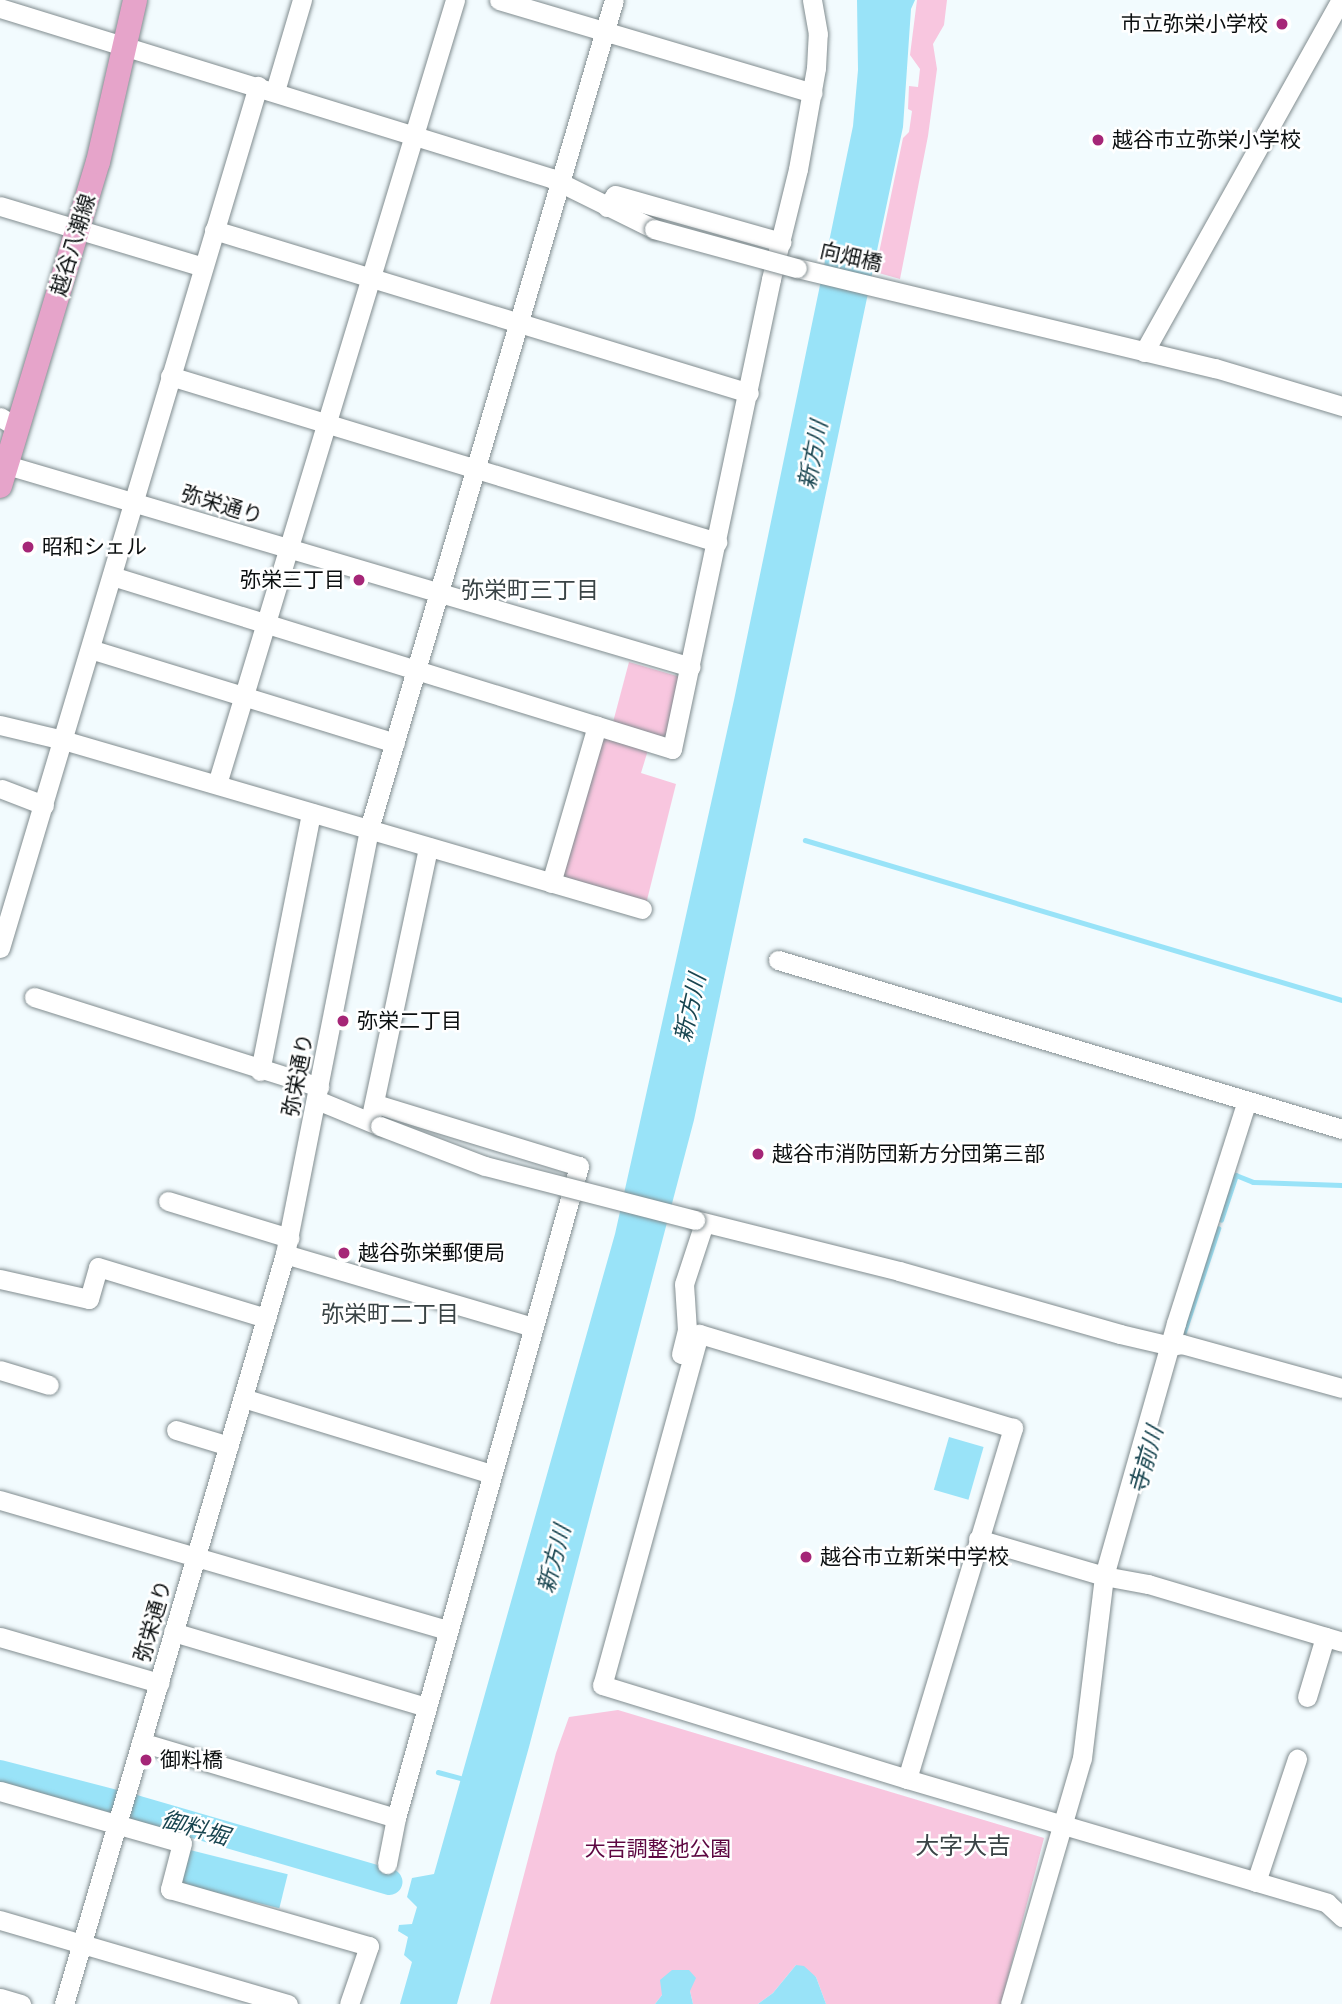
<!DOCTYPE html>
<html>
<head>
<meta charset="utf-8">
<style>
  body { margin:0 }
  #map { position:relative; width:1342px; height:2004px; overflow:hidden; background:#f2fbfe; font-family:"Archivo Narrow","Noto Sans JP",sans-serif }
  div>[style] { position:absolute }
  .green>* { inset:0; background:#f8c6df }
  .water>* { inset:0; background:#99e3f8; transform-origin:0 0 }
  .stream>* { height:4.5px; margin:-2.25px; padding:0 2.25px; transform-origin:2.25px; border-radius:2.25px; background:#99e3f8 }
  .river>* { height:26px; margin:-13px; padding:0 13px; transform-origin:13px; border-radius:13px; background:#99e3f8 }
  .roads { filter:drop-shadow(0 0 2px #818c8f) drop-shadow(0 0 2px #818c8f) }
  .minor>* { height:19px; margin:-9.5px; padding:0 9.5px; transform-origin:9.5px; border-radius:9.5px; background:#fff }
  .major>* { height:24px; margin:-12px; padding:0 12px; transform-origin:12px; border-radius:12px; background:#e6a4ca }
  .bridges { filter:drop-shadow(0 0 2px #818c8f) drop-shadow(0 0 2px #818c8f) }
  .minor-bridge>* { height:19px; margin:-9.5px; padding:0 9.5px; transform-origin:9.5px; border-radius:9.5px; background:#fff }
  .dots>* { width:19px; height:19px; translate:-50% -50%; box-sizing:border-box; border:4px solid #fff; border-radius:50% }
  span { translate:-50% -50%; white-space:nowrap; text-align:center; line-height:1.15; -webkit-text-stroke:5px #fff; paint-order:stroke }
  .poi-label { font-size:21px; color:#0b0f10 }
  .right { translate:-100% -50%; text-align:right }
  .left { translate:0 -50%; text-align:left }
  .street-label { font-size:21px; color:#0b0f10 }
  .park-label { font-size:21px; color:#5d0741 }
  .water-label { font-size:23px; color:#184550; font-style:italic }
  .neighbourhood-label { font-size:23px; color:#3a4446 }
  .quarter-label { font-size:24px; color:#3a4446 }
</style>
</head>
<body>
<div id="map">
  <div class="green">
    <div style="clip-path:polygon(917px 0,947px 0,944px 25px,933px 44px,937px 69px,928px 136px,900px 279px,875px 272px,903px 138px,909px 132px,912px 111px,908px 109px,909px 86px,918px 87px,920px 69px,910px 55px)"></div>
    <div style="clip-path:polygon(629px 662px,677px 676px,682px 681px,669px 738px,612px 726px)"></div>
    <div style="clip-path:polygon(603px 737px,648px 750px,641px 773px,676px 784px,646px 904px,564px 880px,561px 873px)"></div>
    <div style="clip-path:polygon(618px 1710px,1044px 1838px,1001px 2004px,826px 2004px,816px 1977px,796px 1965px,773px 1993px,758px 2004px,693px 2004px,690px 1991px,662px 1995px,655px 2004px,490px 2004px,556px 1753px,569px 1717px)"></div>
  </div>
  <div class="water">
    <div style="clip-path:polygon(857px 0,915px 0,911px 9px,903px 127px,694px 1120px,529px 1747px,457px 2004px,400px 2004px,412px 1962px,404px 1955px,408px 1937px,398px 1931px,399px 1925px,412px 1924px,417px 1907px,407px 1897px,412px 1878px,434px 1874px,615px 1234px,734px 700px,853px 126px,858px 70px)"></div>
    <div style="left:949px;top:1437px;width:36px;height:55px;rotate:16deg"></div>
    <div style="left:182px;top:1848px;width:109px;height:35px;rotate:14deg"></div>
    <div style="clip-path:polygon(796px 1965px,804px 1966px,816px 1977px,826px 2004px,758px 2004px,773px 1993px)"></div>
    <div style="clip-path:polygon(672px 1970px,689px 1970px,696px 1978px,690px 1991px,693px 2004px,655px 2004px,662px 1995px,660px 1980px)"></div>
  </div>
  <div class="stream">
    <div style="left:805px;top:840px;width:560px;rotate:16.59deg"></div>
    <div style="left:1221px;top:1220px;width:47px;rotate:-71.6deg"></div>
    <div style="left:1236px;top:1175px;width:18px;rotate:22deg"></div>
    <div style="left:1253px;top:1182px;width:89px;rotate:1.9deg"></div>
    <div style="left:1183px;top:1335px;width:112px;rotate:-71.7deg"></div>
    <div style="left:438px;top:1772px;width:28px;rotate:15deg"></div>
  </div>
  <div class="river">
    <div style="left:0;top:1773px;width:139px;rotate:14.5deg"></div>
    <div style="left:135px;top:1808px;width:265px;rotate:16.2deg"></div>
  </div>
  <div class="roads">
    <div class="minor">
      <div style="left:499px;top:0;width:327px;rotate:16.5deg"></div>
      <div style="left:0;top:8px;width:577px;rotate:17.15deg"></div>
      <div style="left:551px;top:178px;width:115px;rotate:26.3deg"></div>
      <div style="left:275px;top:91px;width:95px;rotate:-73.5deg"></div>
      <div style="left:0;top:206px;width:212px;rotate:16.7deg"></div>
      <div style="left:607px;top:207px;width:14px;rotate:-56deg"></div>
      <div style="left:615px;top:195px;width:173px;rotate:15.8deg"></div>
      <div style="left:214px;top:230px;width:559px;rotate:16.94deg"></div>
      <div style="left:797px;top:268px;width:430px;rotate:13.5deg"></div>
      <div style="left:1215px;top:368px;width:133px;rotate:16.7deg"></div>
      <div style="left:1144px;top:352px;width:403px;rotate:-60.8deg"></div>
      <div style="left:170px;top:376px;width:572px;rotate:16.88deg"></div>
      <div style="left:0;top:417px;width:21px;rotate:31deg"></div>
      <div style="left:0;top:463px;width:720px;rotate:16.45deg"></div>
      <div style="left:112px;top:576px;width:586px;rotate:17.17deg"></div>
      <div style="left:672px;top:749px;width:480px;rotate:-78.1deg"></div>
      <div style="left:771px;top:279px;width:113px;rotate:-76.2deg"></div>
      <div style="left:798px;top:169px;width:103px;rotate:-79.9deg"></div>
      <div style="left:816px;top:68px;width:34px;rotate:-87deg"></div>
      <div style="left:818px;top:34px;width:35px;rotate:-100deg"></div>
      <div style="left:90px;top:649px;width:319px;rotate:17.1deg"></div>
      <div style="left:0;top:725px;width:65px;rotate:13.4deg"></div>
      <div style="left:63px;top:740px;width:603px;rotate:16.27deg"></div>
      <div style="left:217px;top:784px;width:819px;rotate:-73.11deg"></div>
      <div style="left:2px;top:789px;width:45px;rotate:20.9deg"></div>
      <div style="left:551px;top:883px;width:164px;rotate:-73.7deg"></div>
      <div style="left:0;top:948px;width:900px;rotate:-73.34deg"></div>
      <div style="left:778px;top:960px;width:589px;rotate:16.68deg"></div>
      <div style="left:34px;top:997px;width:299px;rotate:17.5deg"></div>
      <div style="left:260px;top:1071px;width:263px;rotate:-78.8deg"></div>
      <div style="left:317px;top:1100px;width:68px;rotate:22.4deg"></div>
      <div style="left:376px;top:1104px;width:212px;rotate:17deg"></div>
      <div style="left:579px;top:1166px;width:677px;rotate:105.68deg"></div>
      <div style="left:396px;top:1818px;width:47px;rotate:101.1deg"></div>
      <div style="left:370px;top:1121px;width:280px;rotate:-78deg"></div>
      <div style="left:168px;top:1201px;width:127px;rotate:17deg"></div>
      <div style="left:695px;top:1220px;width:210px;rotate:14deg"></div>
      <div style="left:899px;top:1271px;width:230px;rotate:15.9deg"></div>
      <div style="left:1120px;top:1334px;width:52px;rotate:13.2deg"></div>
      <div style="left:1171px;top:1346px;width:11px;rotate:-10deg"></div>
      <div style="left:1182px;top:1344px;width:166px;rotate:15.4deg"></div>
      <div style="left:285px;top:1254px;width:259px;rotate:16.4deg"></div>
      <div style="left:0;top:1279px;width:91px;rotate:12.7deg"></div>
      <div style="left:89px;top:1299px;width:33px;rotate:-74deg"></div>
      <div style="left:98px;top:1267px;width:176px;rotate:16.9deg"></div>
      <div style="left:681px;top:1354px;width:25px;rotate:-76deg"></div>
      <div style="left:687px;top:1330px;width:46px;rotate:-93.7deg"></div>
      <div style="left:684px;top:1284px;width:64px;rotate:-71.8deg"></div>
      <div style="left:0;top:1370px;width:51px;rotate:17deg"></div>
      <div style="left:243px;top:1398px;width:259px;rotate:17deg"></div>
      <div style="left:176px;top:1430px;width:55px;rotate:16.8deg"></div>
      <div style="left:0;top:1500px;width:466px;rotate:16.2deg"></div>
      <div style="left:978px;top:1539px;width:131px;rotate:16.4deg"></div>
      <div style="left:1104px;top:1576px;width:45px;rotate:10.3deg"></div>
      <div style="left:1148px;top:1584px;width:202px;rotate:16.6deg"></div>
      <div style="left:173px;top:1632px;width:265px;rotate:16.5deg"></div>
      <div style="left:0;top:1637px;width:166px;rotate:16.1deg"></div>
      <div style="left:1307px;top:1697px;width:63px;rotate:-73.3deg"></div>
      <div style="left:141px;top:1742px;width:266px;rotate:16.6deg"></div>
      <div style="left:907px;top:1779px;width:367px;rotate:-73.2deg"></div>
      <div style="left:1013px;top:1428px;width:328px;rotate:-163.3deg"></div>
      <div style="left:699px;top:1334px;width:364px;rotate:105.4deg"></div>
      <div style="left:602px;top:1685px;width:319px;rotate:17.1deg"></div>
      <div style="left:907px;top:1779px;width:438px;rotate:16.4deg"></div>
      <div style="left:1327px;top:1903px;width:21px;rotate:43deg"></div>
      <div style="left:0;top:1791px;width:189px;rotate:15.9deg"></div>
      <div style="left:182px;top:1843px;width:48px;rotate:104.6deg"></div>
      <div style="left:170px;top:1889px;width:207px;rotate:16deg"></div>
      <div style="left:369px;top:1946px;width:61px;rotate:109deg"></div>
      <div style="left:1256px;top:1882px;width:130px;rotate:-71.6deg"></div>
      <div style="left:0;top:1920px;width:300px;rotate:16.3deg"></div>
      <div style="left:0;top:1998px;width:22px;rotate:16deg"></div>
      <div style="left:64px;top:2004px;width:782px;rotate:-73.58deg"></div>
      <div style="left:285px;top:1254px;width:433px;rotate:-78.8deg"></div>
      <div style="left:369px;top:829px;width:864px;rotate:-73.54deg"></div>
      <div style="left:1010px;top:2004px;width:256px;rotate:-73.7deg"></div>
      <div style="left:1082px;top:1758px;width:183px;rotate:-83.1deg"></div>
      <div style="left:1104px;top:1576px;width:263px;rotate:-74.1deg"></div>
      <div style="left:1176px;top:1323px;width:233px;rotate:-72.3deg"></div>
    </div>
    <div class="major">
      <div style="left:0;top:486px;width:338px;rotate:-73.2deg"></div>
      <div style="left:98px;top:162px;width:166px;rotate:-77.1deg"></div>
    </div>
  </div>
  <div class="bridges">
    <div class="minor-bridge">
      <div style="left:654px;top:229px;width:148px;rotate:15.3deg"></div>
      <div style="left:380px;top:1126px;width:112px;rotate:20.9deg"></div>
      <div style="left:485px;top:1166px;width:217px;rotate:14.4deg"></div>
    </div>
  </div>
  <div class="dots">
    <div style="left:1282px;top:24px;background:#a52677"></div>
    <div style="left:1098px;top:140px;background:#a52677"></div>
    <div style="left:28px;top:547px;background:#a52677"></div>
    <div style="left:359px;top:580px;background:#a52677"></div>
    <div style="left:343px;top:1021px;background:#a52677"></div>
    <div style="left:758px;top:1154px;background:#a52677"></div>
    <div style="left:344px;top:1253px;background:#a52677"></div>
    <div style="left:806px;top:1557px;background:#a52677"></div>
    <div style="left:146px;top:1760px;background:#a52677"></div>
  </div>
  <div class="poi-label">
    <span class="right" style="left:1268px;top:24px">市立弥栄小学校</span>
    <span class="left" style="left:1112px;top:140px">越谷市立弥栄小学校</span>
    <span class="left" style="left:42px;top:547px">昭和シェル</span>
    <span class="right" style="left:345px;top:580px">弥栄三丁目</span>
    <span class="left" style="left:357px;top:1021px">弥栄二丁目</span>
    <span class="left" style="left:772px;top:1154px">越谷市消防団新方分団第三部</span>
    <span class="left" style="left:358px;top:1253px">越谷弥栄郵便局</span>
    <span class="left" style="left:820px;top:1557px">越谷市立新栄中学校</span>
    <span class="left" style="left:160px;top:1760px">御料橋</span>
  </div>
  <div class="street-label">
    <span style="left:73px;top:245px;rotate:-73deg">越谷八潮線</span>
    <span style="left:851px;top:257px;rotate:13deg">向畑橋</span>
    <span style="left:222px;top:505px;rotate:17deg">弥栄通り</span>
    <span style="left:298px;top:1075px;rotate:-79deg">弥栄通り</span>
    <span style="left:153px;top:1621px;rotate:-74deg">弥栄通り</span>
  </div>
  <div class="park-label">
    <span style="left:658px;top:1849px">大吉調整池公園</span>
  </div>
  <div class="water-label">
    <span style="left:813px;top:455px;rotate:-79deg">新方川</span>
    <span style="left:690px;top:1008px;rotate:-77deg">新方川</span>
    <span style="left:1146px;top:1460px;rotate:-74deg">寺前川</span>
    <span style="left:554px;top:1559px;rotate:-75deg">新方川</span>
    <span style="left:195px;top:1828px;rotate:16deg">御料堀</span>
  </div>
  <div class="neighbourhood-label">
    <span style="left:530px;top:590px">弥栄町三丁目</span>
    <span style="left:390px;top:1314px">弥栄町二丁目</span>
  </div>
  <div class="quarter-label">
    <span style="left:963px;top:1846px">大字大吉</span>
  </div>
</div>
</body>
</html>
